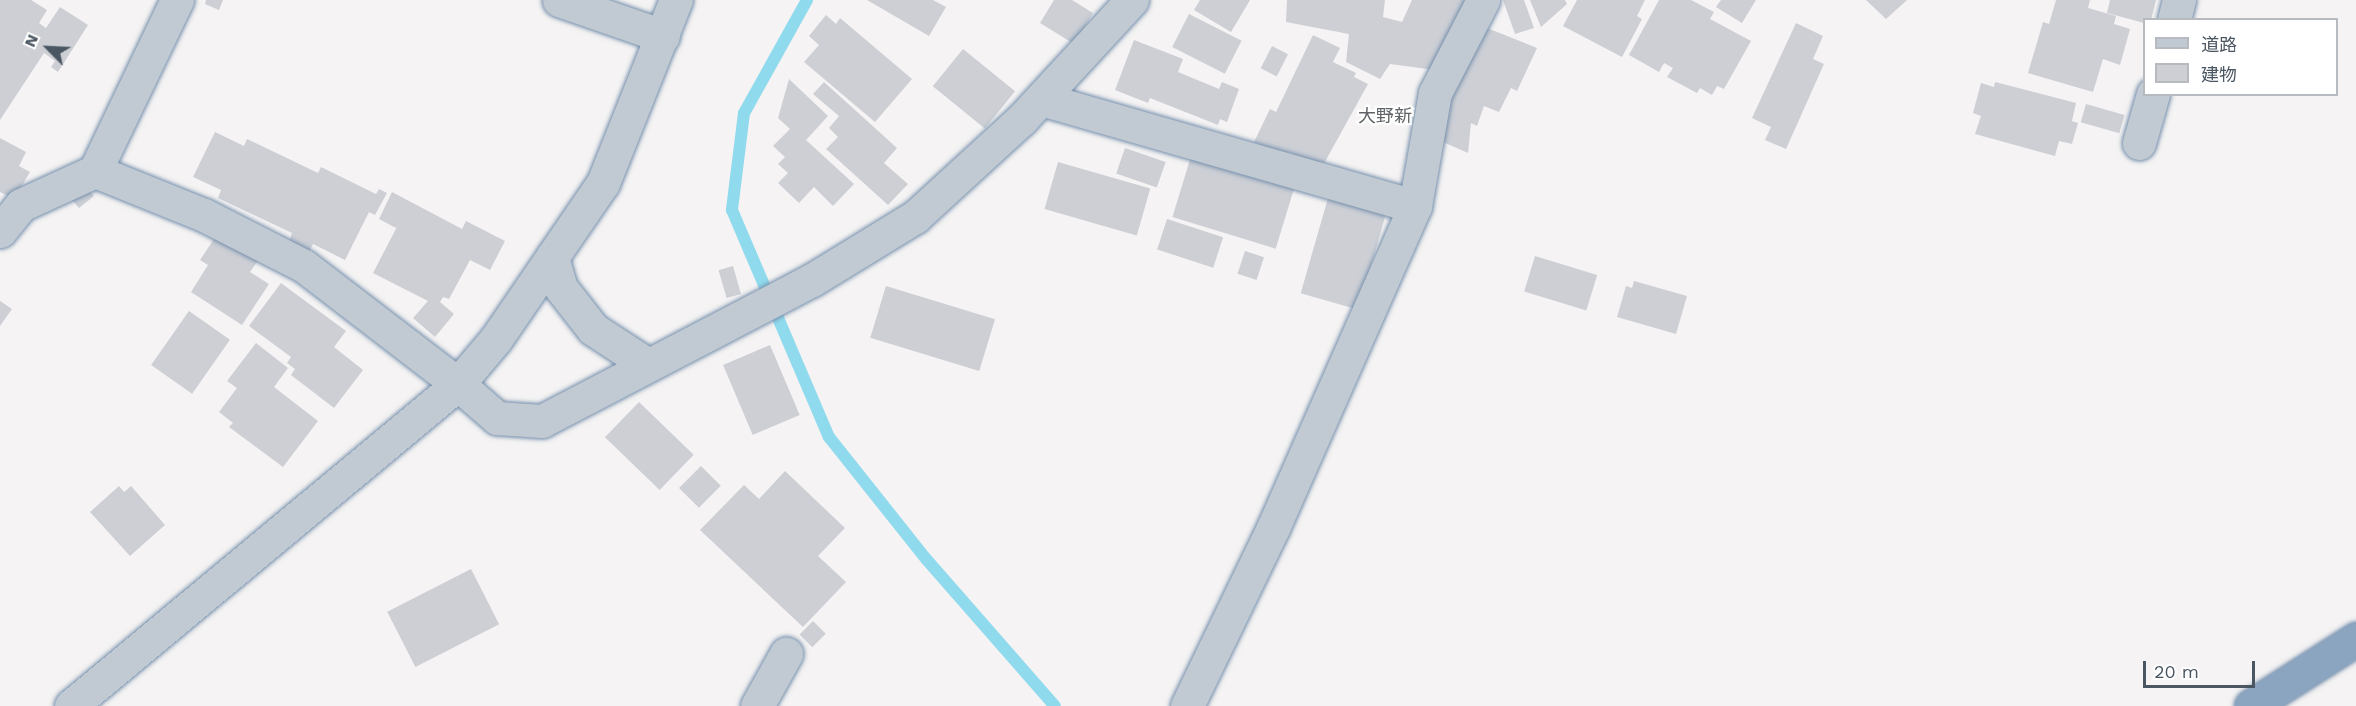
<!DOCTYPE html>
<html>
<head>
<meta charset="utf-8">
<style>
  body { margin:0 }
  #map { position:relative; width:2356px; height:706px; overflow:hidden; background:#f5f3f3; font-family:"Work Sans","Noto Sans JP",sans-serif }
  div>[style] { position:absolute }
  .stream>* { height:12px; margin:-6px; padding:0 6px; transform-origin:6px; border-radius:6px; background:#90daee }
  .building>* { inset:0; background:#cdcfd5; transform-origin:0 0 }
  .roads { filter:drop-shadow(0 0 2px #7690ad) drop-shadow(0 0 2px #7690ad) }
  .minor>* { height:33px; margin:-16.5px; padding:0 16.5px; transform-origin:16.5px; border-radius:16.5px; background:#c1cad2 }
  .highway>* { height:33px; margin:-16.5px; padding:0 16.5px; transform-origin:16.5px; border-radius:16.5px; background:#8ba5c1 }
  span { translate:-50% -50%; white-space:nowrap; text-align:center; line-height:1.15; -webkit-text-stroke:4.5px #fff; paint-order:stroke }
  .neighbourhood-label { font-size:18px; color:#5f6368 }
  .legend { position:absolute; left:2143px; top:18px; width:195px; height:78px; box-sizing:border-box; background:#fff; border:2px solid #b7bbc0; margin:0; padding:8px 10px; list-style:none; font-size:18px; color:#4a5661 }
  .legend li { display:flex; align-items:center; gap:12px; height:30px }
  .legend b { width:30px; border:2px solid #b7bbc0 }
  .north { position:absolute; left:18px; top:18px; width:60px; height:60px; -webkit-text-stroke:4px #fff; paint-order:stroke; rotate:294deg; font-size:16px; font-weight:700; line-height:24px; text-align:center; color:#4a5661 }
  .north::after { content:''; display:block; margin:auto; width:21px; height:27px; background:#4a5661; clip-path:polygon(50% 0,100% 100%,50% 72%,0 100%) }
  .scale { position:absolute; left:2143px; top:661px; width:112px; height:27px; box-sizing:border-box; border:3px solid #4a5661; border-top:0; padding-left:8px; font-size:18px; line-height:21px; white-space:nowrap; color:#4a5661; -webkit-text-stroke:4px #fff; paint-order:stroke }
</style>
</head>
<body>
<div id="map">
  <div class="stream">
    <div style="left:807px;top:0;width:129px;rotate:119.1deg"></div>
    <div style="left:744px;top:113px;width:98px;rotate:97.1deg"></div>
    <div style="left:732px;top:210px;width:247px;rotate:66.9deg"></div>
    <div style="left:829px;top:437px;width:157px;rotate:51.5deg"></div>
    <div style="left:927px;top:560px;width:194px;rotate:48.8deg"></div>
  </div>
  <div class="building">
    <div style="clip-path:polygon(0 0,31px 0,47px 10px,39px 23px,46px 28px,60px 7px,88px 25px,58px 72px,51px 67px,55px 61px,44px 53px,0 120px)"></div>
    <div style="clip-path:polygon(206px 0,223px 0,219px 10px,205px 4px)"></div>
    <div style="clip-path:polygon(867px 0,933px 0,946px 7px,929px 36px)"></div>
    <div style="clip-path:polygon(1054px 0,1072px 0,1093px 13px,1074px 44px,1040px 23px)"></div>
    <div style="clip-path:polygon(1200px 0,1250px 0,1231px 32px,1194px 10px)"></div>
    <div style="clip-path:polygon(1287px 0,1385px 0,1383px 17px,1402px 22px,1412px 0,1472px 0,1435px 70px,1390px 64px,1380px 79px,1346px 62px,1349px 34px,1286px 22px)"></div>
    <div style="clip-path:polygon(1503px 0,1524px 0,1534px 28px,1515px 34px)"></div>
    <div style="clip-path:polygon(1530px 0,1565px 0,1567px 4px,1541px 27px)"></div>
    <div style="clip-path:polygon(1577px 0,1645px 0,1637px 16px,1642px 19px,1622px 57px,1563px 26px)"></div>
    <div style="clip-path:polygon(1659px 0,1691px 0,1714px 12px,1710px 19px,1751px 41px,1724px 89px,1717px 86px,1712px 95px,1700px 88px,1697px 93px,1667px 77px,1673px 68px,1664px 63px,1659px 72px,1629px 55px)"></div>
    <div style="clip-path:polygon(1721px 0,1756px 0,1742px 23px,1716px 7px)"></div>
    <div style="clip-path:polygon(1866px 0,1907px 0,1886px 19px)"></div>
    <div style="clip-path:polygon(2056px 0,2090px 0,2088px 8px,2116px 16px,2114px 24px,2130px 29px,2120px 65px,2103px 59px,2093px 92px,2028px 73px,2043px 22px,2049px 24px)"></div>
    <div style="clip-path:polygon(2110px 0,2156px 0,2151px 20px,2144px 20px,2144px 23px,2107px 13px)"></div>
    <div style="left:1189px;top:14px;width:59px;height:37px;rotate:27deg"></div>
    <div style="clip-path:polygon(826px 15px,836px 24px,840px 18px,912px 79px,875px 122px,804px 62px,819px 45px,809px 36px)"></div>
    <div style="clip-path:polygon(1796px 23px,1823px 36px,1813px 59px,1824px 64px,1786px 149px,1765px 140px,1771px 127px,1752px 118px)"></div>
    <div style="clip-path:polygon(1477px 24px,1537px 48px,1517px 91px,1511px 88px,1499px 112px,1484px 106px,1477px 126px,1471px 123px,1468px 153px,1443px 142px,1442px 110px)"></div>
    <div style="clip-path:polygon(1313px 35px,1340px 48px,1333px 62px,1356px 73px,1354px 77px,1368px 84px,1321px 169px,1289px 152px,1284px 156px,1254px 142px,1270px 109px,1276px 112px)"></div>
    <div style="clip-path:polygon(1134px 40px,1183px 59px,1178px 72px,1219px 89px,1222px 82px,1239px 89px,1227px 122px,1220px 119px,1218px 125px,1150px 98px,1148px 103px,1115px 90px)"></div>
    <div style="left:1272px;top:46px;width:18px;height:25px;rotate:27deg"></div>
    <div style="left:963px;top:49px;width:67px;height:48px;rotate:39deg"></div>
    <div style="clip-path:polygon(789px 79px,828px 116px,806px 140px,854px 184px,833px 206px,814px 187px,799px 203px,778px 183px,788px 173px,778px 164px,785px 157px,773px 146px,790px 129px,778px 118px)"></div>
    <div style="clip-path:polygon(824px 82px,897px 148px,884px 163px,908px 184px,888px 205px,826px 149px,838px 137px,829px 128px,839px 116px,813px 94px)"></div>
    <div style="clip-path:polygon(1995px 82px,2076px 103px,2072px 121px,2078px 123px,2072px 144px,2059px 141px,2055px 156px,1975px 134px,1981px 116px,1973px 113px,1981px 83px,1994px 87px)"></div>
    <div style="left:2086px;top:104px;width:40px;height:19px;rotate:16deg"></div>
    <div style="clip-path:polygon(215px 132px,244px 146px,247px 139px,318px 173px,321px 167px,376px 194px,379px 189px,387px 193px,375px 215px,369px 212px,345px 260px,313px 244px,309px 252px,289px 242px,292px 233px,218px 198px,221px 190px,193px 177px)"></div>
    <div style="clip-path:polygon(0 138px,26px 152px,19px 166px,30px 172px,14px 199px,0 192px)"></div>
    <div style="left:1125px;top:148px;width:43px;height:27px;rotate:19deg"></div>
    <div style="left:1192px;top:153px;width:108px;height:67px;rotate:17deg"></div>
    <div style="left:1058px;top:162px;width:96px;height:49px;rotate:16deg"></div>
    <div style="clip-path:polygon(88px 190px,94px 196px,79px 208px,70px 198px)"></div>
    <div style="clip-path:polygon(392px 192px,462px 229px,466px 221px,505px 241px,490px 270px,470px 260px,449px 299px,443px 297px,440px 302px,454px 314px,435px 337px,413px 318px,428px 301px,373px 273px,399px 223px,396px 228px,379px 219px)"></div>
    <div style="left:1328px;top:198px;width:60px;height:99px;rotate:16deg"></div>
    <div style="left:1167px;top:219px;width:59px;height:32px;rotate:18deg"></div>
    <div style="clip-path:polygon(218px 233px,259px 259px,250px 272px,269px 284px,242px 325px,191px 292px,208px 265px,200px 260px)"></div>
    <div style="left:1245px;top:251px;width:20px;height:24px;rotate:18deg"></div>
    <div style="left:1535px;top:256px;width:65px;height:37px;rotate:17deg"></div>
    <div style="left:733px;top:266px;width:29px;height:15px;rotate:74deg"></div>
    <div style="clip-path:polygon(1634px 281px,1687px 296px,1676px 334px,1617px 317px,1626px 286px,1632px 288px)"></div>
    <div style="clip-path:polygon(281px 283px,346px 331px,334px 347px,363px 370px,334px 408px,291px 375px,295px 369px,287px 363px,291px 357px,249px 326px)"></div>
    <div style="left:886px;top:286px;width:114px;height:54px;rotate:17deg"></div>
    <div style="clip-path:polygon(0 301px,12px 309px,0 326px)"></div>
    <div style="left:189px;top:311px;width:50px;height:66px;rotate:35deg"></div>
    <div style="clip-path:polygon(256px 343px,288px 368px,274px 387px,318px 421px,283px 467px,229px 427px,233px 423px,219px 412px,237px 388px,227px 381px)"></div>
    <div style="left:770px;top:345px;width:76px;height:51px;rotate:67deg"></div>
    <div style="left:639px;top:402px;width:76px;height:49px;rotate:44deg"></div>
    <div style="left:701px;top:466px;width:28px;height:31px;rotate:45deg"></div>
    <div style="clip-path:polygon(785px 471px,845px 528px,818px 556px,846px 582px,803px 627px,700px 530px,744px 485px,759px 499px)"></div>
    <div style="clip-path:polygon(119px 486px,124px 492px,131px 486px,165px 525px,130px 556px,90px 512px)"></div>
    <div style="left:471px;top:569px;width:62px;height:94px;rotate:63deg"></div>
    <div style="left:813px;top:621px;width:18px;height:19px;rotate:45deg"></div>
  </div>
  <div class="roads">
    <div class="minor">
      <div style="left:559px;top:0;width:110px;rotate:19.1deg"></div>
      <div style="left:2174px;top:20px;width:21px;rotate:-76deg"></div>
      <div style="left:1041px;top:99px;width:389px;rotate:16deg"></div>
      <div style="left:2139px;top:143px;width:51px;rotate:-74.1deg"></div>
      <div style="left:95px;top:171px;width:118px;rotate:22deg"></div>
      <div style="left:204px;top:215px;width:112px;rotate:27deg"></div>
      <div style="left:304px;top:266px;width:194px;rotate:37.5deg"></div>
      <div style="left:458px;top:384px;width:52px;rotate:41.1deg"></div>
      <div style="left:497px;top:418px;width:45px;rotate:3.8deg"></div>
      <div style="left:542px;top:421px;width:305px;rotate:-27.6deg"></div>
      <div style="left:812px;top:280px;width:121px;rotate:-31.5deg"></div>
      <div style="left:915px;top:217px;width:145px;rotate:-42.5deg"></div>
      <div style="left:1022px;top:119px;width:162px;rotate:-47.3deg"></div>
      <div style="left:0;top:231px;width:33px;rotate:-51deg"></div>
      <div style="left:21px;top:205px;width:81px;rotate:-24.7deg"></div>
      <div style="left:95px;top:171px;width:190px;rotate:-64.4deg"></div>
      <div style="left:552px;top:257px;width:32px;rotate:74deg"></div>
      <div style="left:561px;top:288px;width:52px;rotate:52deg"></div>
      <div style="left:593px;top:329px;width:66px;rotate:33.2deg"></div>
      <div style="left:71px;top:706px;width:503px;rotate:-39.76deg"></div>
      <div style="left:458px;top:384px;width:59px;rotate:-49.8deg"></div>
      <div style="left:496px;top:339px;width:189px;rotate:-55.6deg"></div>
      <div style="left:603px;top:183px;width:197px;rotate:-68.3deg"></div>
      <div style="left:757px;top:706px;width:60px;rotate:-60.9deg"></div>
      <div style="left:1187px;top:706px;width:198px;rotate:-64.2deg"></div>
      <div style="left:1273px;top:528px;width:352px;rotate:-66.2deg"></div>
      <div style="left:1415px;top:206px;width:115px;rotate:-80deg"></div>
      <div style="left:1435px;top:93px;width:105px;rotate:-62.7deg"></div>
    </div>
    <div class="highway">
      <div style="left:2251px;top:706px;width:125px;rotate:-32.5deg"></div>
    </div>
  </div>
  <div class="neighbourhood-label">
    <span style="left:1385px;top:116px">大野新</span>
  </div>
  <ul class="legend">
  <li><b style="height:8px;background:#c1cad2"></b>道路</li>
  <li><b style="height:16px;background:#cdcfd5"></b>建物</li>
  </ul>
  <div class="north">N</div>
  <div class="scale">20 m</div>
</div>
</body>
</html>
